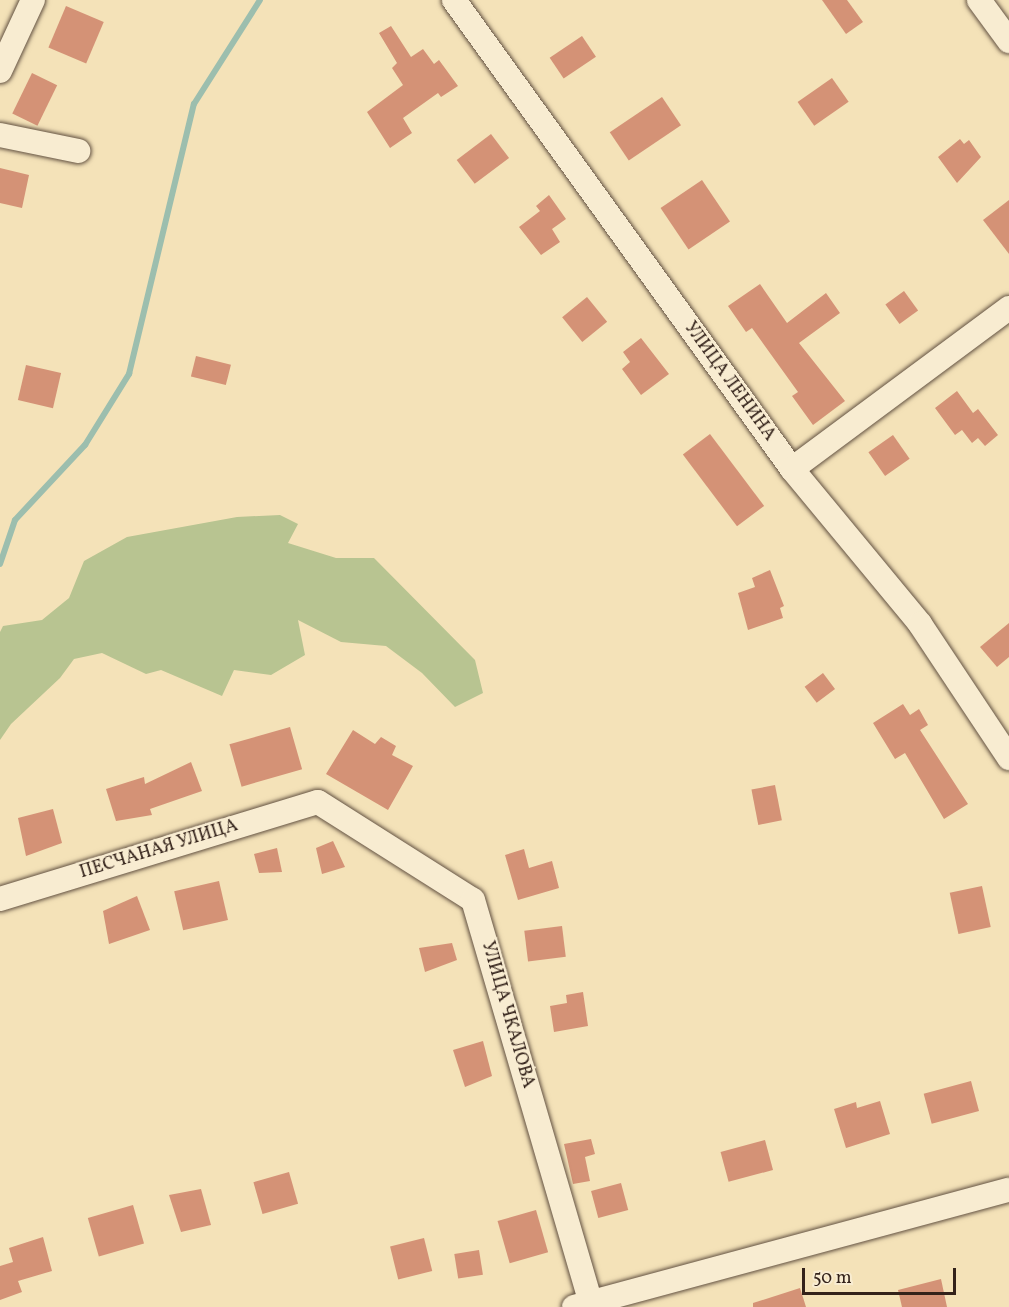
<!DOCTYPE html>
<html>
<head>
<meta charset="utf-8">
<style>
  body { margin:0 }
  #map { position:relative; width:1009px; height:1307px; overflow:hidden; background:#f4e2b8; font-family:Vollkorn,serif }
  div>[style] { position:absolute }
  .green>* { inset:0; background:#b8c491 }
  .stream>* { height:6px; margin:-3px; padding:0 3px; transform-origin:3px; border-radius:3px; background:#9cbeae }
  .building>* { inset:0; background:#d49276; transform-origin:0 0 }
  .roads { filter:drop-shadow(0 0 2px #635242) drop-shadow(0 0 2px #635242) }
  .street>* { height:24px; margin:-12px; padding:0 12px; transform-origin:12px; border-radius:12px; background:#f8ecd1 }
  span { translate:-50% -50%; white-space:nowrap; text-align:center; line-height:1.15; -webkit-text-stroke:4.5px #f8ecd1; paint-order:stroke }
  .street-label { font-size:18px; color:#33221a }
  .scale { position:absolute; left:802px; top:1268px; width:154px; height:27px; box-sizing:border-box; border:3px solid #33221a; border-top:0; padding-left:8px; font-size:18px; line-height:21px; white-space:nowrap; color:#33221a; -webkit-text-stroke:4px #f8ecd1; paint-order:stroke }
</style>
</head>
<body>
<div id="map">
  <div class="green">
    <div style="clip-path:polygon(280px 515px,298px 524px,288px 543px,336px 558px,374px 558px,475px 660px,483px 693px,455px 707px,422px 673px,386px 646px,341px 642px,298px 620px,305px 655px,271px 675px,234px 670px,222px 696px,161px 670px,146px 674px,102px 653px,74px 659px,60px 678px,11px 724px,0 740px,0 632px,3px 626px,42px 620px,69px 598px,84px 561px,127px 537px,237px 517px)"></div>
  </div>
  <div class="stream">
    <div style="left:0;top:564px;width:46px;rotate:-71.2deg"></div>
    <div style="left:15px;top:520px;width:103px;rotate:-47deg"></div>
    <div style="left:85px;top:445px;width:84px;rotate:-58.2deg"></div>
    <div style="left:129px;top:374px;width:278px;rotate:-76.5deg"></div>
    <div style="left:194px;top:104px;width:123px;rotate:-57.6deg"></div>
  </div>
  <div class="building">
    <div style="clip-path:polygon(822px 0,847px 0,863px 22px,846px 34px)"></div>
    <div style="left:66px;top:6px;width:41px;height:45px;rotate:23deg"></div>
    <div style="clip-path:polygon(391px 26px,411px 57px,423px 49px,434px 64px,439px 60px,458px 86px,441px 97px,438px 93px,403px 118px,412px 133px,390px 148px,367px 112px,403px 85px,392px 68px,397px 63px,379px 33px)"></div>
    <div style="left:582px;top:36px;width:25px;height:39px;rotate:56deg"></div>
    <div style="left:32px;top:73px;width:28px;height:45px;rotate:26deg"></div>
    <div style="left:832px;top:78px;width:29px;height:42px;rotate:55deg"></div>
    <div style="left:662px;top:97px;width:34px;height:63px;rotate:56deg"></div>
    <div style="left:491px;top:134px;width:30px;height:43px;rotate:53deg"></div>
    <div style="clip-path:polygon(960px 139px,964px 144px,969px 140px,981px 157px,957px 183px,938px 157px)"></div>
    <div style="clip-path:polygon(0 168px,29px 175px,22px 208px,0 203px)"></div>
    <div style="left:702px;top:180px;width:50px;height:50px;rotate:56deg"></div>
    <div style="clip-path:polygon(549px 195px,566px 219px,552px 229px,560px 242px,541px 255px,519px 227px,540px 211px,536px 206px)"></div>
    <div style="clip-path:polygon(1009px 200px,1009px 254px,983px 220px)"></div>
    <div style="clip-path:polygon(760px 284px,787px 323px,826px 293px,840px 313px,799px 343px,845px 401px,813px 425px,792px 396px,798px 392px,752px 328px,746px 332px,728px 306px)"></div>
    <div style="left:904px;top:291px;width:24px;height:23px;rotate:54deg"></div>
    <div style="left:587px;top:297px;width:32px;height:32px;rotate:51deg"></div>
    <div style="clip-path:polygon(641px 338px,669px 374px,641px 395px,622px 369px,630px 362px,623px 352px)"></div>
    <div style="left:196px;top:356px;width:36px;height:21px;rotate:14deg"></div>
    <div style="left:26px;top:365px;width:36px;height:36px;rotate:13deg"></div>
    <div style="clip-path:polygon(957px 391px,973px 413px,978px 409px,998px 435px,985px 446px,978px 438px,972px 443px,962px 430px,955px 435px,935px 408px)"></div>
    <div style="left:710px;top:434px;width:90px;height:34px;rotate:53deg"></div>
    <div style="left:893px;top:435px;width:29px;height:30px;rotate:55deg"></div>
    <div style="clip-path:polygon(770px 570px,784px 606px,780px 608px,783px 618px,748px 630px,738px 593px,755px 587px,752px 578px)"></div>
    <div style="clip-path:polygon(1009px 623px,1009px 657px,997px 667px,980px 647px)"></div>
    <div style="left:823px;top:673px;width:20px;height:23px;rotate:53deg"></div>
    <div style="clip-path:polygon(903px 704px,910px 715px,919px 709px,928px 725px,920px 730px,968px 804px,944px 819px,905px 753px,895px 759px,873px 723px)"></div>
    <div style="left:290px;top:727px;width:44px;height:63px;rotate:74deg"></div>
    <div style="clip-path:polygon(353px 730px,375px 744px,381px 737px,396px 746px,392px 755px,413px 766px,388px 810px,326px 774px)"></div>
    <div style="clip-path:polygon(191px 762px,202px 791px,150px 809px,152px 815px,116px 821px,106px 789px,144px 777px,145px 784px)"></div>
    <div style="left:775px;top:785px;width:36px;height:24px;rotate:79deg"></div>
    <div style="clip-path:polygon(53px 809px,62px 843px,26px 856px,18px 818px)"></div>
    <div style="clip-path:polygon(333px 841px,345px 867px,322px 874px,316px 848px)"></div>
    <div style="clip-path:polygon(277px 848px,282px 872px,259px 873px,254px 854px)"></div>
    <div style="clip-path:polygon(524px 849px,529px 868px,552px 861px,559px 888px,518px 900px,505px 855px)"></div>
    <div style="left:219px;top:881px;width:40px;height:46px;rotate:77deg"></div>
    <div style="left:982px;top:886px;width:42px;height:33px;rotate:78deg"></div>
    <div style="clip-path:polygon(137px 896px,150px 930px,109px 944px,103px 911px)"></div>
    <div style="left:562px;top:926px;width:31px;height:38px;rotate:83deg"></div>
    <div style="clip-path:polygon(452px 943px,457px 960px,425px 972px,419px 948px)"></div>
    <div style="clip-path:polygon(583px 992px,588px 1026px,554px 1032px,550px 1006px,567px 1003px,566px 995px)"></div>
    <div style="clip-path:polygon(483px 1041px,492px 1076px,465px 1087px,453px 1050px)"></div>
    <div style="left:971px;top:1081px;width:31px;height:49px;rotate:75deg"></div>
    <div style="clip-path:polygon(880px 1101px,890px 1134px,846px 1148px,834px 1109px,856px 1102px,857px 1108px)"></div>
    <div style="clip-path:polygon(591px 1139px,595px 1154px,585px 1157px,590px 1181px,573px 1184px,564px 1144px)"></div>
    <div style="left:765px;top:1140px;width:31px;height:46px;rotate:75deg"></div>
    <div style="left:289px;top:1172px;width:33px;height:37px;rotate:74deg"></div>
    <div style="left:621px;top:1183px;width:28px;height:31px;rotate:75deg"></div>
    <div style="clip-path:polygon(201px 1189px,211px 1225px,181px 1232px,169px 1195px)"></div>
    <div style="left:133px;top:1205px;width:40px;height:47px;rotate:74deg"></div>
    <div style="left:536px;top:1210px;width:44px;height:40px;rotate:74deg"></div>
    <div style="clip-path:polygon(43px 1237px,52px 1271px,18px 1281px,22px 1292px,0 1300px,0 1266px,13px 1262px,9px 1248px)"></div>
    <div style="left:424px;top:1238px;width:34px;height:35px;rotate:76deg"></div>
    <div style="left:479px;top:1250px;width:25px;height:25px;rotate:81deg"></div>
    <div style="clip-path:polygon(941px 1279px,947px 1307px,902px 1307px,898px 1290px)"></div>
    <div style="clip-path:polygon(800px 1288px,806px 1307px,753px 1307px,753px 1303px)"></div>
  </div>
  <div class="roads">
    <div class="street">
      <div style="left:454px;top:0;width:578px;rotate:54.22deg"></div>
      <div style="left:792px;top:469px;width:201px;rotate:50.4deg"></div>
      <div style="left:920px;top:624px;width:161px;rotate:56.4deg"></div>
      <div style="left:979px;top:0;width:51px;rotate:53.8deg"></div>
      <div style="left:0;top:71px;width:78px;rotate:-65.1deg"></div>
      <div style="left:0;top:135px;width:80px;rotate:11.6deg"></div>
      <div style="left:792px;top:469px;width:270px;rotate:-36.6deg"></div>
      <div style="left:0;top:899px;width:332px;rotate:-17deg"></div>
      <div style="left:318px;top:802px;width:183px;rotate:32.3deg"></div>
      <div style="left:473px;top:900px;width:424px;rotate:73.7deg"></div>
      <div style="left:574px;top:1307px;width:450px;rotate:-15.1deg"></div>
    </div>
  </div>
  <div class="street-label">
    <span style="left:729px;top:382px;rotate:54deg">УЛИЦА ЛЕНИНА</span>
    <span style="left:159px;top:850px;rotate:-17deg">ПЕСЧАНАЯ УЛИЦА</span>
    <span style="left:507px;top:1015px;rotate:74deg">УЛИЦА ЧКАЛОВА</span>
  </div>
  <div class="scale">50 m</div>
</div>
</body>
</html>
